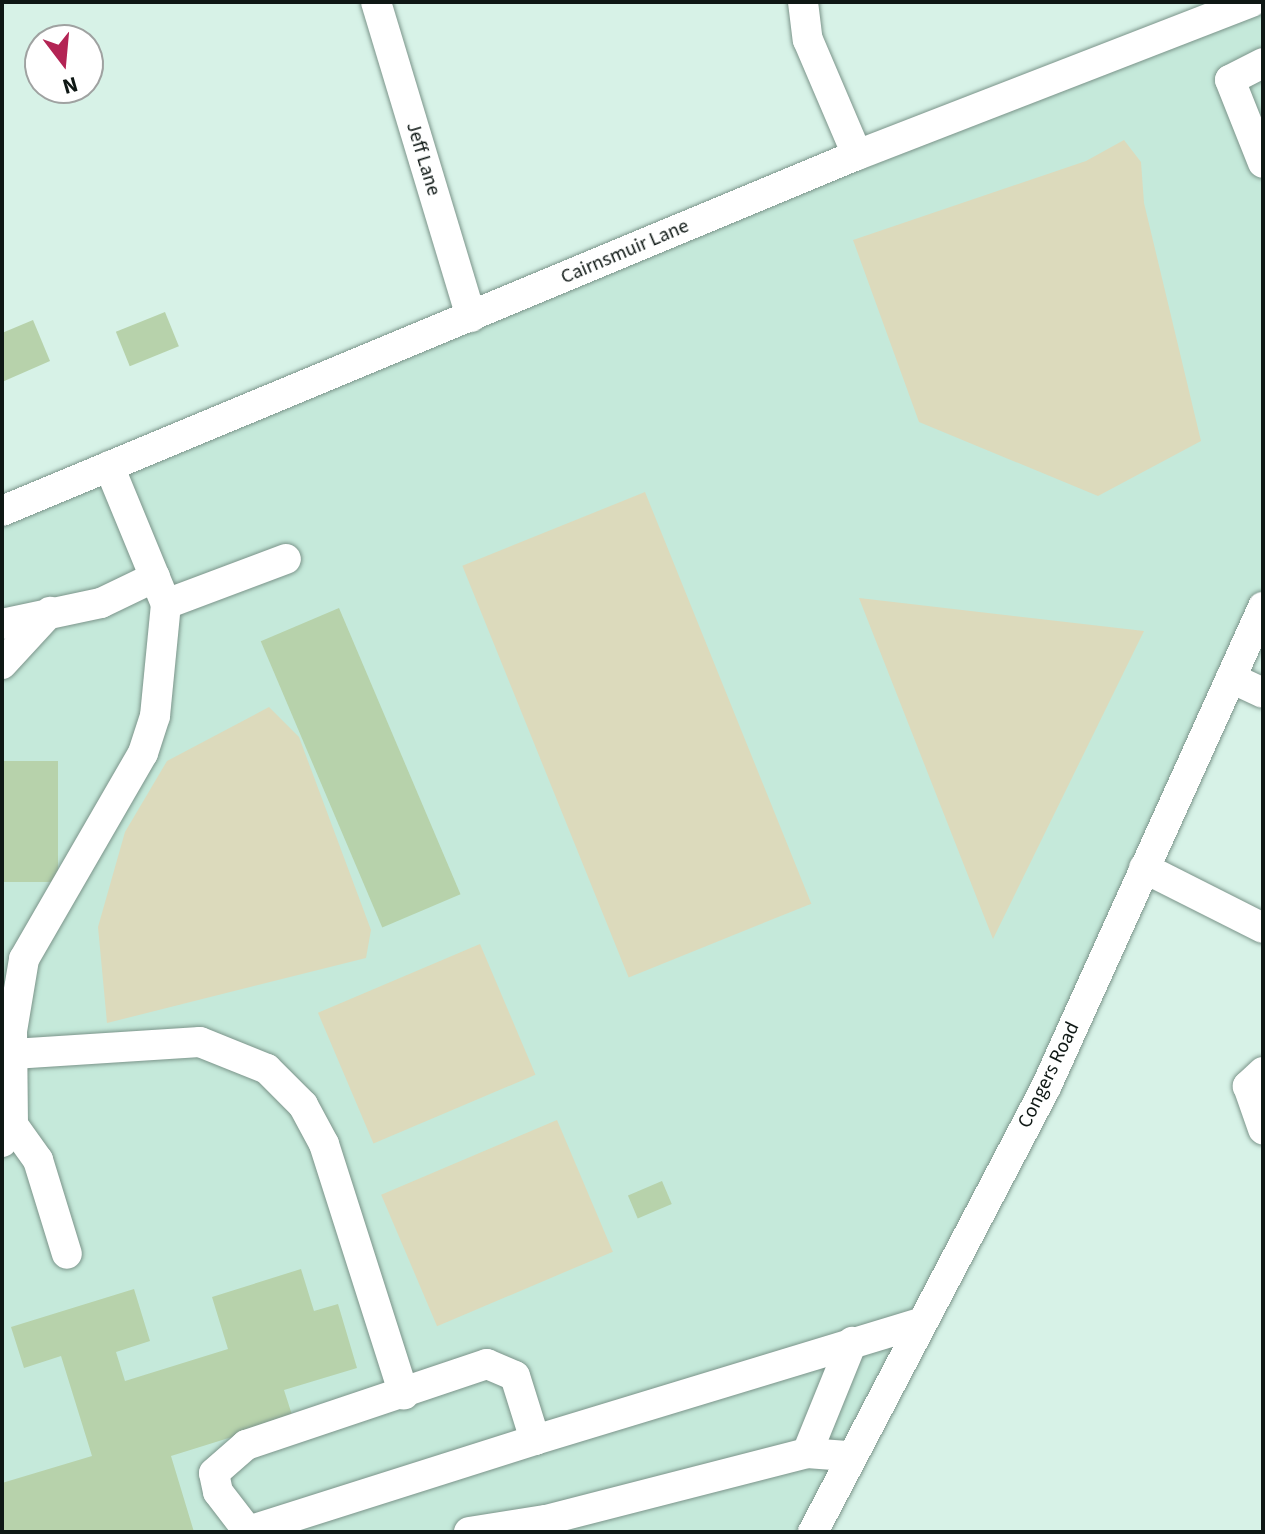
<!DOCTYPE html>
<html>
<head>
<meta charset="utf-8">
<style>
  body { margin:0 }
  #map { position:relative; width:1265px; height:1534px; overflow:hidden; background:#d7f2e7; font-family:"Source Sans 3",sans-serif }
  div>[style] { position:absolute }
  .built>* { inset:0; background:#c5e9da }
  .green>* { inset:0; background:#dcdabc; transform-origin:0 0 }
  .building>* { inset:0; background:#b7d2ab; transform-origin:0 0 }
  .roads { filter:drop-shadow(0 0 2px #7b948a) drop-shadow(0 0 2px #7b948a) }
  .minor>* { height:30px; margin:-15px; padding:0 15px; transform-origin:15px; border-radius:15px; background:#fff }
  span { translate:-50% -50%; white-space:nowrap; text-align:center; line-height:1.15; -webkit-text-stroke:6px #fff; paint-order:stroke }
  .street-label { font-size:20px; color:#0e1714 }
  .frame { position:absolute; inset:0; border:4px solid #0e1714; pointer-events:none }
  .north { position:absolute; left:24px; top:24px; width:80px; height:80px; box-sizing:border-box; background:#fff; border:2px solid #9fa2a1; border-radius:50%; rotate:164deg; font-size:22px; font-weight:700; line-height:32px; text-align:center; color:#0e1714 }
  .north::after { content:''; display:block; margin:auto; width:28px; height:36px; background:#b32454; clip-path:polygon(50% 0,100% 100%,50% 72%,0 100%) }
</style>
</head>
<body>
<div id="map">
  <div class="built">
    <div style="clip-path:polygon(1263px 2px,1263px 608px,815px 1532px,2px 1532px,2px 512px)"></div>
  </div>
  <div class="green">
    <div style="clip-path:polygon(1124px 140px,1141px 162px,1144px 203px,1201px 441px,1098px 496px,919px 422px,853px 240px,1086px 161px)"></div>
    <div style="left:645px;top:492px;width:444px;height:197px;rotate:68deg"></div>
    <div style="clip-path:polygon(859px 598px,1144px 631px,993px 939px)"></div>
    <div style="clip-path:polygon(269px 707px,299px 737px,371px 930px,366px 958px,107px 1023px,98px 927px,125px 832px,167px 761px)"></div>
    <div style="left:480px;top:944px;width:142px;height:176px;rotate:67deg"></div>
    <div style="left:557px;top:1120px;width:143px;height:191px;rotate:67deg"></div>
  </div>
  <div class="building">
    <div style="left:165px;top:312px;width:37px;height:53px;rotate:68deg"></div>
    <div style="clip-path:polygon(33px 320px,50px 361px,2px 382px,2px 333px)"></div>
    <div style="left:339px;top:608px;width:311px;height:85px;rotate:67deg"></div>
    <div style="left:2px;top:761px;width:56px;height:121px"></div>
    <div style="left:662px;top:1181px;width:25px;height:37px;rotate:67deg"></div>
    <div style="clip-path:polygon(301px 1269px,314px 1311px,338px 1304px,357px 1368px,284px 1390px,293px 1418px,171px 1456px,194px 1532px,2px 1532px,2px 1483px,92px 1456px,61px 1356px,24px 1368px,11px 1327px,134px 1289px,150px 1341px,116px 1352px,125px 1381px,228px 1349px,212px 1297px)"></div>
  </div>
  <div class="roads">
    <div class="minor">
      <div style="left:376px;top:2px;width:329px;rotate:73.2deg"></div>
      <div style="left:803px;top:2px;width:38px;rotate:83deg"></div>
      <div style="left:808px;top:40px;width:125px;rotate:66.9deg"></div>
      <div style="left:1263px;top:63px;width:37px;rotate:153deg"></div>
      <div style="left:1230px;top:80px;width:89px;rotate:68.3deg"></div>
      <div style="left:109px;top:466px;width:149px;rotate:67.6deg"></div>
      <div style="left:166px;top:604px;width:128px;rotate:-20.6deg"></div>
      <div style="left:2px;top:511px;width:926px;rotate:-22.61deg"></div>
      <div style="left:857px;top:155px;width:424px;rotate:-21.2deg"></div>
      <div style="left:2px;top:624px;width:101px;rotate:-12deg"></div>
      <div style="left:101px;top:603px;width:60px;rotate:-25.7deg"></div>
      <div style="left:2px;top:664px;width:71px;rotate:-47.3deg"></div>
      <div style="left:1231px;top:678px;width:35px;rotate:25deg"></div>
      <div style="left:1144px;top:868px;width:133px;rotate:26.8deg"></div>
      <div style="left:13px;top:1054px;width:187px;rotate:-3.7deg"></div>
      <div style="left:200px;top:1042px;width:72px;rotate:21.9deg"></div>
      <div style="left:267px;top:1069px;width:51px;rotate:45deg"></div>
      <div style="left:303px;top:1105px;width:44px;rotate:61.7deg"></div>
      <div style="left:324px;top:1144px;width:263px;rotate:72.3deg"></div>
      <div style="left:1263px;top:1072px;width:21px;rotate:137deg"></div>
      <div style="left:1248px;top:1086px;width:46px;rotate:70.8deg"></div>
      <div style="left:13px;top:1125px;width:43px;rotate:54.5deg"></div>
      <div style="left:38px;top:1160px;width:98px;rotate:72.9deg"></div>
      <div style="left:2px;top:1142px;width:20px;rotate:-57deg"></div>
      <div style="left:13px;top:1125px;width:94px;rotate:-90.6deg"></div>
      <div style="left:12px;top:1031px;width:73px;rotate:-80.5deg"></div>
      <div style="left:24px;top:959px;width:238px;rotate:-60deg"></div>
      <div style="left:143px;top:753px;width:39px;rotate:-72deg"></div>
      <div style="left:155px;top:716px;width:113px;rotate:-84.4deg"></div>
      <div style="left:535px;top:1440px;width:301px;rotate:162.4deg"></div>
      <div style="left:248px;top:1531px;width:49px;rotate:-127.6deg"></div>
      <div style="left:218px;top:1492px;width:19px;rotate:-102deg"></div>
      <div style="left:214px;top:1473px;width:43px;rotate:-41.2deg"></div>
      <div style="left:246px;top:1445px;width:254px;rotate:-18.6deg"></div>
      <div style="left:487px;top:1364px;width:30px;rotate:23deg"></div>
      <div style="left:515px;top:1376px;width:67px;rotate:72.6deg"></div>
      <div style="left:535px;top:1440px;width:401px;rotate:-16.9deg"></div>
      <div style="left:807px;top:1453px;width:120px;rotate:-67.9deg"></div>
      <div style="left:469px;top:1532px;width:78px;rotate:-8.9deg"></div>
      <div style="left:546px;top:1520px;width:269px;rotate:-14.4deg"></div>
      <div style="left:807px;top:1453px;width:40px;rotate:4.3deg"></div>
      <div style="left:813px;top:1532px;width:502px;rotate:-62.36deg"></div>
      <div style="left:1046px;top:1087px;width:527px;rotate:-65.67deg"></div>
    </div>
  </div>
  <div class="street-label">
    <span style="left:423px;top:159px;rotate:73deg">Jeff Lane</span>
    <span style="left:625px;top:252px;rotate:-23deg">Cairnsmuir Lane</span>
    <span style="left:1049px;top:1075px;rotate:-64deg">Congers Road</span>
  </div>
  <div class="frame"></div>
  <div class="north">N</div>
</div>
</body>
</html>
